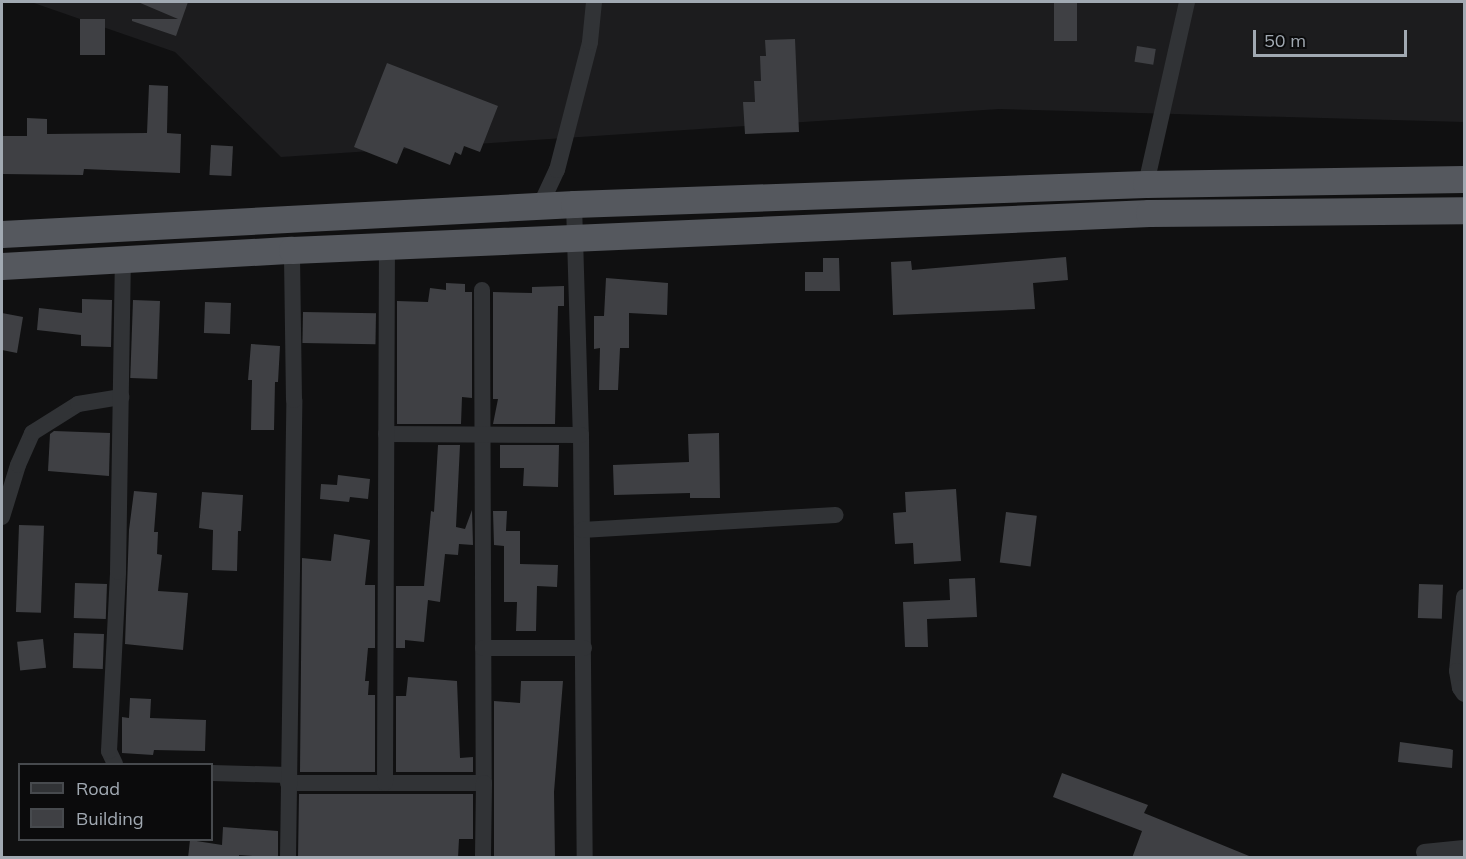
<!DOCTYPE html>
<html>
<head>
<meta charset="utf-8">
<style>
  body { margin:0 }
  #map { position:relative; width:1466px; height:859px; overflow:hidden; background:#101011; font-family:Mulish,sans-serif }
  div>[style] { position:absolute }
  .built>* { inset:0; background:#1c1c1e }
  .building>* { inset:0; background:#3f4044; transform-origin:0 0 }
  .minor>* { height:16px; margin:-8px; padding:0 8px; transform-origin:8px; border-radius:8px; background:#313336 }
  .trunk>* { height:27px; margin:-13.5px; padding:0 13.5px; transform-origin:13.5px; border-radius:13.5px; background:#55585e }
  span { translate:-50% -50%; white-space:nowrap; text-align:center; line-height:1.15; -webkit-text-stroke:6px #0b0b0c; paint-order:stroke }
  .frame { position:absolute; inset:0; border:3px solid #a1a9b2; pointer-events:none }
  .legend { position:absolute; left:18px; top:763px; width:195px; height:78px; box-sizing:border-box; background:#0b0b0c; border:2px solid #474a4e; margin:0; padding:8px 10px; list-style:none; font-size:18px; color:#a1a9b2 }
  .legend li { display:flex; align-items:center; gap:12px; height:30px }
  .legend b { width:30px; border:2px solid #474a4e }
  .scale { position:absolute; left:1253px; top:30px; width:154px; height:27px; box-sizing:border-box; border:3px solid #a1a9b2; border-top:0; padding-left:8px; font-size:18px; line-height:21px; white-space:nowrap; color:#a1a9b2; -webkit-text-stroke:4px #0b0b0c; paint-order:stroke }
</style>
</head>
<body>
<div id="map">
  <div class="built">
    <div style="clip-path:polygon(31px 2px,1464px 2px,1464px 122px,999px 109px,281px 157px,175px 52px)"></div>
  </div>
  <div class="building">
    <div style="clip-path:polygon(138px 2px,188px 2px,176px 36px,132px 21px,132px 19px,178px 19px)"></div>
    <div style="left:1054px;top:2px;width:23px;height:39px"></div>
    <div style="left:105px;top:19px;width:36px;height:25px;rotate:90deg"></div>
    <div style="clip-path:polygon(795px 39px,799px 132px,745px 134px,743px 102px,755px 102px,754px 81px,761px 81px,760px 56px,766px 56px,765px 40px)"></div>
    <div style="left:1137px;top:46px;width:19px;height:16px;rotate:9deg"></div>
    <div style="clip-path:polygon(387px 63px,498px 106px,480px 152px,464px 146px,461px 155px,455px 152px,450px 165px,404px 147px,397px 164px,354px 147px)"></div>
    <div style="clip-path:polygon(149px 85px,168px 86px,167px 133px,181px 134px,180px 173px,84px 169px,83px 175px,2px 174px,2px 136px,27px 136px,27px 118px,47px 119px,47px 134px,147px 133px)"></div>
    <div style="left:211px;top:145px;width:22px;height:30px;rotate:3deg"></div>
    <div style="clip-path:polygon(1066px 257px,1068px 280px,1033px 283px,1035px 309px,893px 315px,891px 262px,911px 261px,912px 270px)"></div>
    <div style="clip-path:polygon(823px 258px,839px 258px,840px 291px,805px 291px,805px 272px,823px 272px)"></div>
    <div style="clip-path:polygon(606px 278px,668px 283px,667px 315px,629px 313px,629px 348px,620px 348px,618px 390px,599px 390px,600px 348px,594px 349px,594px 316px,604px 316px)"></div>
    <div style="clip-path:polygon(446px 283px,465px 284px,465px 292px,472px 292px,472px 398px,462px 397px,461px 424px,397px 424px,397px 301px,428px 302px,430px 288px,446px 290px)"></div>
    <div style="clip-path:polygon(564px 286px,564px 306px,558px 306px,555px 424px,493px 424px,498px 399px,493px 399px,493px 292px,532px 293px,532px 287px)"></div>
    <div style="clip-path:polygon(82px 299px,112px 300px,111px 347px,81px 346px,81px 335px,37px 330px,39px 308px,82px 313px)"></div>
    <div style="left:133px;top:300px;width:27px;height:78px;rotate:2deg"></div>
    <div style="left:205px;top:302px;width:26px;height:31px;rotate:2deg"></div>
    <div style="left:303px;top:312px;width:73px;height:31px;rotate:1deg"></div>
    <div style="clip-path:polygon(2px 313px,23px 317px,17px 353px,2px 350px)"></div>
    <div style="clip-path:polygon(251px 344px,280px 346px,278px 382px,275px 382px,274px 430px,251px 430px,252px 380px,248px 380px)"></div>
    <div style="clip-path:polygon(54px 431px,110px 433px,109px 476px,48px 471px,50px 434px)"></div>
    <div style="clip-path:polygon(719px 433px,720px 498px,690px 498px,690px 493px,614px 495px,613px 465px,689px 462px,688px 434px)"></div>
    <div style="clip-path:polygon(438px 445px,460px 445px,456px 527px,465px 529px,472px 510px,473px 545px,459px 544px,458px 555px,445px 554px,440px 602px,428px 600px,424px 642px,405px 640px,405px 648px,396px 648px,396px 586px,424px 586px,431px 511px,434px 512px)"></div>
    <div style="clip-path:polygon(500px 445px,559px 445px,558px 487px,523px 486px,524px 468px,500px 468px)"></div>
    <div style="clip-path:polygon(338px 475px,370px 479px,368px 499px,350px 497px,349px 502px,320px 499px,321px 484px,337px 485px)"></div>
    <div style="clip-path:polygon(956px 489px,961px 561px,914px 564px,913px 543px,895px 544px,893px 513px,906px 512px,905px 492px)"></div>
    <div style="clip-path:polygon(134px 491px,157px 493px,154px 532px,158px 532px,157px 554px,162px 555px,158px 591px,188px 593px,183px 650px,125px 644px,129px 530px)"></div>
    <div style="clip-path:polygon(202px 492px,243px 495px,241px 531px,238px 531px,237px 571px,212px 570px,213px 530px,199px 528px)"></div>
    <div style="clip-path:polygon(493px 511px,507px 511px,506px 531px,520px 531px,520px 564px,558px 565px,557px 587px,537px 586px,536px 631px,516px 631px,517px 602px,504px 602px,504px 546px,494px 545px)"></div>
    <div style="left:1006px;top:512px;width:31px;height:51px;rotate:7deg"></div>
    <div style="left:19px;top:525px;width:25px;height:87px;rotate:2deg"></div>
    <div style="clip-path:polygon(334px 534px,370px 540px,365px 585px,375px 585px,375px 648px,368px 648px,365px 681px,369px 681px,368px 695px,375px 695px,375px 772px,300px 772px,302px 558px,331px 561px)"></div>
    <div style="clip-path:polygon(975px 578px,977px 617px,927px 619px,928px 647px,905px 647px,903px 602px,950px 600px,949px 579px)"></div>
    <div style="left:75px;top:583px;width:32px;height:35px;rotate:2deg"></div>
    <div style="left:1419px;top:584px;width:24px;height:34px;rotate:2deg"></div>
    <div style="left:104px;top:634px;width:35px;height:30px;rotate:92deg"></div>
    <div style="left:43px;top:639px;width:29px;height:26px;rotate:84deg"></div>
    <div style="clip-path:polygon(408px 677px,457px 681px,460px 758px,473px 757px,473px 772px,396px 772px,396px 696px,406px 696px)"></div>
    <div style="clip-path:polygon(521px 681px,563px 681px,554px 792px,555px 858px,494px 858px,494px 701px,520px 703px)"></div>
    <div style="clip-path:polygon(130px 698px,151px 699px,150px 718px,206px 720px,205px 751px,154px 750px,153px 755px,122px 753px,122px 717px,129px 718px)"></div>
    <div style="clip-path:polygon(1400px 742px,1450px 749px,1453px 750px,1452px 768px,1398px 762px)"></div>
    <div style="clip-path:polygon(1062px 773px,1148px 805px,1144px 813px,1254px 858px,1132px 858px,1142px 831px,1053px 797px)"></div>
    <div style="clip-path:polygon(299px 794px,473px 794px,473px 839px,459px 839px,458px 858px,298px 858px)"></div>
    <div style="clip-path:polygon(223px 827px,278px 831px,278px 858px,239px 855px,239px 858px,188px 858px,190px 840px,222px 845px)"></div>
  </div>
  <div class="minor">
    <div style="left:1146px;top:184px;width:187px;rotate:-77.3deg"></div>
    <div style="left:574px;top:204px;width:231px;rotate:88.3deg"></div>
    <div style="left:581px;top:435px;width:423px;rotate:89.5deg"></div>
    <div style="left:540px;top:206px;width:40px;rotate:-65deg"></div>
    <div style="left:557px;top:170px;width:132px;rotate:-75.5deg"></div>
    <div style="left:590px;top:42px;width:40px;rotate:-84.3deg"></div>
    <div style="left:482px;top:290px;width:493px;rotate:89.8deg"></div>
    <div style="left:386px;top:434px;width:195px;rotate:0.3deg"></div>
    <div style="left:2px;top:517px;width:54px;rotate:-72.9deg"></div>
    <div style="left:18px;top:465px;width:35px;rotate:-66deg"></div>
    <div style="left:32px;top:433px;width:54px;rotate:-32.2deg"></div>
    <div style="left:78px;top:404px;width:44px;rotate:-9.2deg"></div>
    <div style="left:582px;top:530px;width:254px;rotate:-3.4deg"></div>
    <div style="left:1464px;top:597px;width:74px;rotate:95.4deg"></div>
    <div style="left:1457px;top:671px;width:17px;rotate:80deg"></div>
    <div style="left:1460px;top:688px;width:7px;rotate:56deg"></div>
    <div style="left:483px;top:648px;width:101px"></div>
    <div style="left:115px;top:764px;width:14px;rotate:-115deg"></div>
    <div style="left:109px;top:751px;width:179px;rotate:-87.1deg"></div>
    <div style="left:118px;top:572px;width:312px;rotate:-89.1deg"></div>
    <div style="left:212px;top:773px;width:76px;rotate:1.5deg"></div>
    <div style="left:288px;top:783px;width:196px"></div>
    <div style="left:484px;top:783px;width:75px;rotate:90.8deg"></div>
    <div style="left:385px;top:783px;width:537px;rotate:-89.79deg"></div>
    <div style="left:1424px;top:852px;width:40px;rotate:-5.7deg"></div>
    <div style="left:288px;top:858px;width:458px;rotate:-89.2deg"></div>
    <div style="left:294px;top:400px;width:150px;rotate:-90.8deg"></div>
  </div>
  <div class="trunk">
    <div style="left:2px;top:234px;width:573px;rotate:-3deg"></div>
    <div style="left:574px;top:204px;width:572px;rotate:-2deg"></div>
    <div style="left:1146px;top:184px;width:318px;rotate:-0.9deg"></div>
    <div style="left:2px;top:266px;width:290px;rotate:-3.2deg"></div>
    <div style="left:292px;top:250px;width:858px;rotate:-2.47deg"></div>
    <div style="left:1149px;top:213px;width:315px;rotate:-0.5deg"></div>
  </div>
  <div class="frame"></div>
  <ul class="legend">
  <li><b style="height:8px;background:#313336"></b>Road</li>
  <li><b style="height:16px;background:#3f4044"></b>Building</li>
  </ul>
  <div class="scale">50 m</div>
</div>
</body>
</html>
